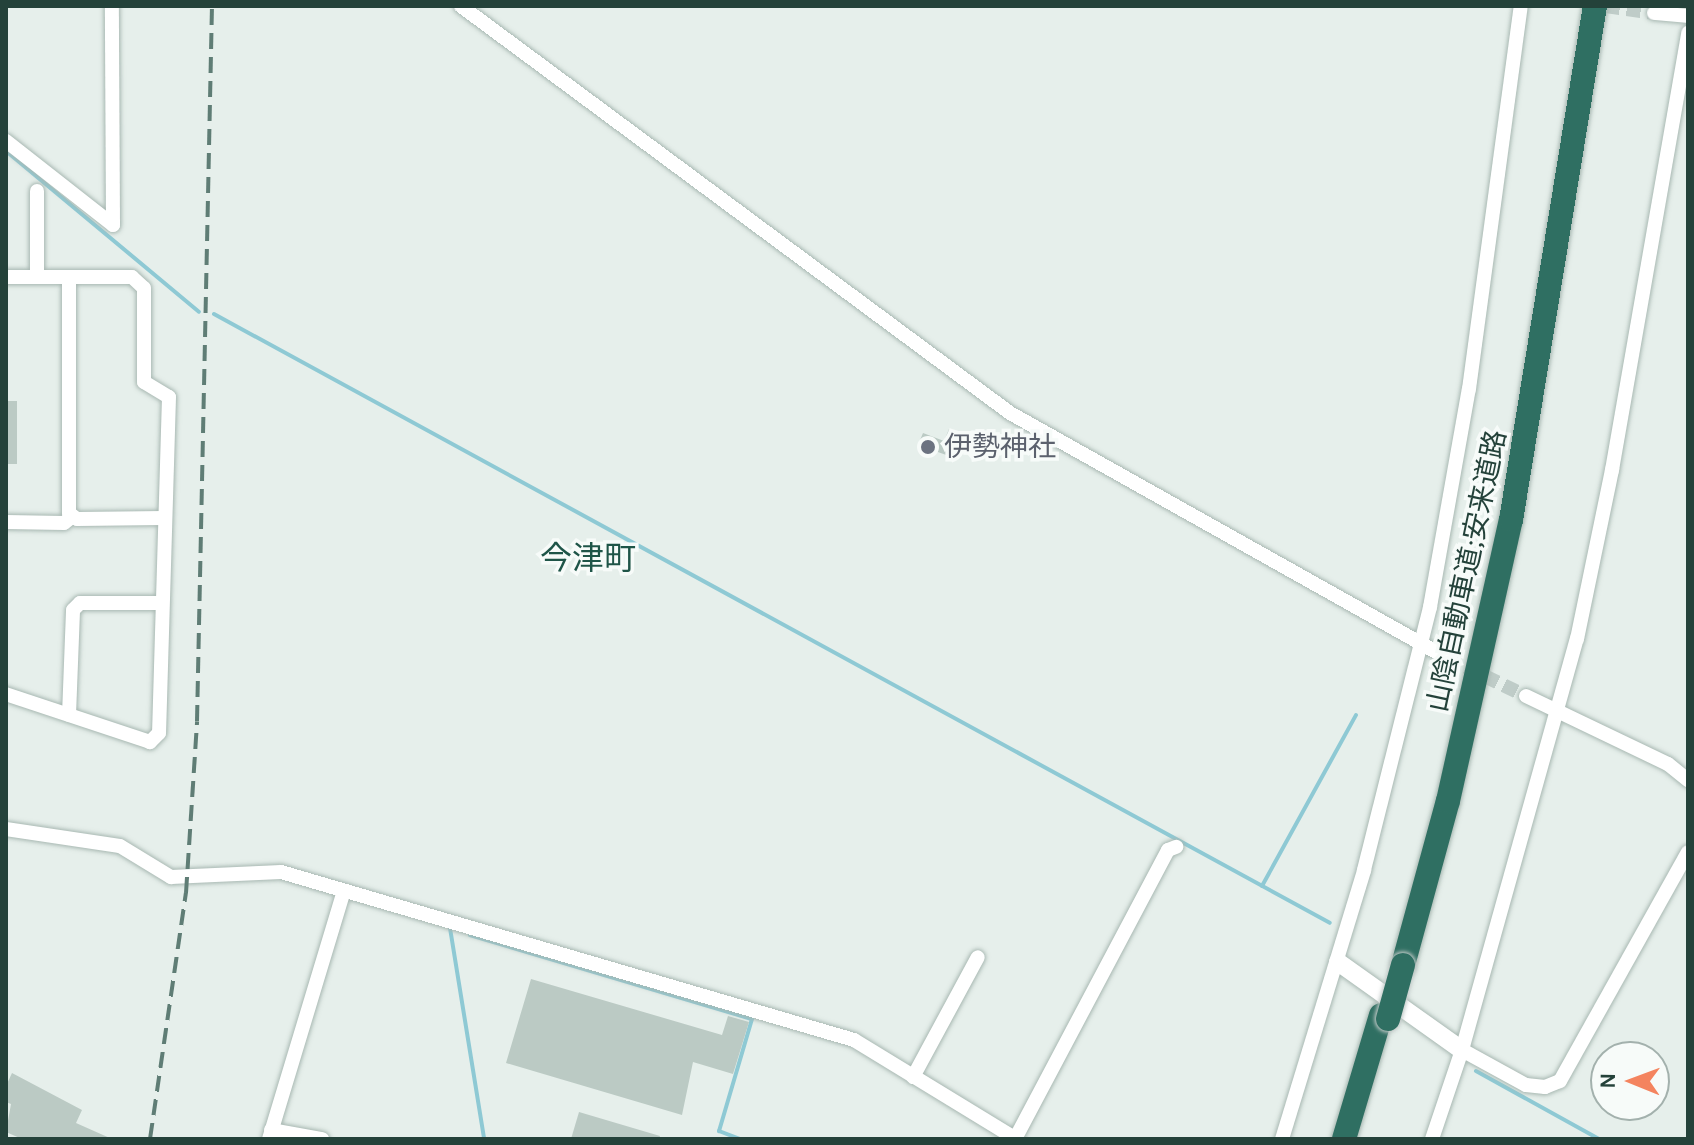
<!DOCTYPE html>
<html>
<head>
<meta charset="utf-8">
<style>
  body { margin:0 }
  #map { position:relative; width:1694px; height:1145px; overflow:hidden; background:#e6efeb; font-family:Karla,"Noto Sans JP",sans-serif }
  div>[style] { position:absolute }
  .stream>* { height:4px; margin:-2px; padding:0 2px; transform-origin:2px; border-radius:2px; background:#8ec9d4 }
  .building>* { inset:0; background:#bbcac4; transform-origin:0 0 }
  .street-tunnel>* { height:14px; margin-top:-7px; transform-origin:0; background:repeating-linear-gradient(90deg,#bfccc8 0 14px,transparent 0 21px) }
  .roads { filter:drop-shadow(0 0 2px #a8b8b2) drop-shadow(0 0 2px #a8b8b2) }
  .street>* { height:14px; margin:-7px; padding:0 7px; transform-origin:7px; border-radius:7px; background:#fff }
  .secondary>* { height:18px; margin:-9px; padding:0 9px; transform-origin:9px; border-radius:9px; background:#fff }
  .highway>* { height:24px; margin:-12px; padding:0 12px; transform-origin:12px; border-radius:12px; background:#2f6f62 }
  .rail>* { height:4px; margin-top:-2px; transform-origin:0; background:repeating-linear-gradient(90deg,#5f7d75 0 16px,transparent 0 24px) }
  .bridges { filter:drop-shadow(0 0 2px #c2cac8) drop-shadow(0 0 2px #c2cac8) }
  .highway-bridge>* { height:24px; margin:-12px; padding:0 12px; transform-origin:12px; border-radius:12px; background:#2f6f62 }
  .dots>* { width:22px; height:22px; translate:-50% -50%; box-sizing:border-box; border:4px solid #f7fbf9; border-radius:50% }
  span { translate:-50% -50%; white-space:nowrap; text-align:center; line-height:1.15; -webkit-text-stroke:7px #f7fbf9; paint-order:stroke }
  .worship-label { font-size:28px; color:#5b616d }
  .left { translate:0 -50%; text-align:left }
  .street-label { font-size:28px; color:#24423a }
  .quarter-label { font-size:32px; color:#1f5548 }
  .frame { position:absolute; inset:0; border:8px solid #24423a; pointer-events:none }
  .north { position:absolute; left:1590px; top:1041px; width:80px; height:80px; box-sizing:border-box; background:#f7fbf9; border:2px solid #a3b1ad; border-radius:50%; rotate:271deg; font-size:22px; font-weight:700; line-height:32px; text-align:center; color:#24423a }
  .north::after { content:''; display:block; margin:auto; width:28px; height:36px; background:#f4845f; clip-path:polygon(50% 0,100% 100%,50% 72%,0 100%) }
</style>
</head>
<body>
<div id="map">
  <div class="stream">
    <div style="left:6px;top:151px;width:251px;rotate:39.8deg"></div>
    <div style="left:214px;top:314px;width:1271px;rotate:28.62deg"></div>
    <div style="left:1262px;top:886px;width:195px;rotate:-61.2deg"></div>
    <div style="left:450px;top:928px;width:214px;rotate:80.8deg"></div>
    <div style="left:470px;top:935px;width:294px;rotate:16.6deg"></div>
    <div style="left:752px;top:1019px;width:117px;rotate:106.4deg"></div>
    <div style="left:719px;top:1131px;width:22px;rotate:21deg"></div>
    <div style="left:1476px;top:1071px;width:141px;rotate:28.9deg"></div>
  </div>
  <div class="building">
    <div style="left:6px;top:401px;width:11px;height:63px"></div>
    <div style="clip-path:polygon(949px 429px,961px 434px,952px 457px,918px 445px,923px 433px,944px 441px)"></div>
    <div style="clip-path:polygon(531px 979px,722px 1035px,728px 1016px,749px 1022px,733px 1074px,693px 1062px,682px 1115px,506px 1063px)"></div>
    <div style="clip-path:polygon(12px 1073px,82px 1110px,76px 1123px,112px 1139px,22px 1139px,6px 1132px,11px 1104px,6px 1102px,6px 1086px)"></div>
    <div style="clip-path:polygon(579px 1112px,660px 1136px,659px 1139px,571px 1139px)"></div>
  </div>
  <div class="street-tunnel">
    <div style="left:1606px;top:6px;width:49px;rotate:8.3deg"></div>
    <div style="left:1447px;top:658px;width:88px;rotate:25.7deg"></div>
  </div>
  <div class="roads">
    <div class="street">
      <div style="left:461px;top:6px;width:683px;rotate:36.55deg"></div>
      <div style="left:1010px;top:413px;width:501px;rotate:29.28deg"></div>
      <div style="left:1654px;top:13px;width:34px;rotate:5deg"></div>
      <div style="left:6px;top:141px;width:136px;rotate:38.1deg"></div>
      <div style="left:113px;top:225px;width:219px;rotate:-90.3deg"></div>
      <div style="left:37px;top:191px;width:86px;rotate:90deg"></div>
      <div style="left:6px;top:277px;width:126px"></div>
      <div style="left:132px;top:277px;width:16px;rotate:43deg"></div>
      <div style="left:144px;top:288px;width:94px;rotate:90deg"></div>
      <div style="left:144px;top:382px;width:29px;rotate:31deg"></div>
      <div style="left:169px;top:397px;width:336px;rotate:91.7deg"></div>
      <div style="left:159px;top:733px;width:13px;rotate:135deg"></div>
      <div style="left:150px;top:742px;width:152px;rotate:-161.6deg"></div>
      <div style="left:69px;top:277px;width:236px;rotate:90deg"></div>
      <div style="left:69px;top:513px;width:10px;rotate:37deg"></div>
      <div style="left:77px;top:519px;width:87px;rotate:-0.7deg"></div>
      <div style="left:6px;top:522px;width:58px;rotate:1deg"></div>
      <div style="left:64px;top:523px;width:11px;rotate:-38deg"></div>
      <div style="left:1526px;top:696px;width:157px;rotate:25.6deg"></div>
      <div style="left:1668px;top:764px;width:26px;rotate:39deg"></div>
      <div style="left:69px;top:715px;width:105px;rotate:-87.8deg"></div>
      <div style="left:73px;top:610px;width:10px;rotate:-45deg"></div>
      <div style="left:80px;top:603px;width:82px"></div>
      <div style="left:6px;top:829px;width:115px;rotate:8.5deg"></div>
      <div style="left:120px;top:846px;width:60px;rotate:31.3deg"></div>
      <div style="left:171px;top:877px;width:110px;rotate:-2.6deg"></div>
      <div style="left:281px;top:872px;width:597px;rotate:16.34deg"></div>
      <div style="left:854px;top:1040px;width:190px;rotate:31.4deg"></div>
      <div style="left:1462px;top:1050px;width:73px;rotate:28.7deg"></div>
      <div style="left:1526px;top:1085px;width:19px;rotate:6deg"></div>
      <div style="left:1545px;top:1087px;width:16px;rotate:-22deg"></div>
      <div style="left:1560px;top:1081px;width:262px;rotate:-60.8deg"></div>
      <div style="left:913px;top:1077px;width:136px;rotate:-61.6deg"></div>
      <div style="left:271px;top:1130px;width:52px;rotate:10deg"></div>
      <div style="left:269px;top:1139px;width:259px;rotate:-73.2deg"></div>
      <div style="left:1015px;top:1139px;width:327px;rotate:-62.1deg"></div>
      <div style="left:1168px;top:850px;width:9px;rotate:-21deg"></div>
      <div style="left:1282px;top:1139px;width:281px;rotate:-73deg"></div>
      <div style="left:1364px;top:870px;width:271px;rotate:-75.9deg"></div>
      <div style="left:1430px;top:607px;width:221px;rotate:-79.9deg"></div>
      <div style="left:1469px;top:389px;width:387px;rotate:-82.3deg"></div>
      <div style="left:1432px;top:1139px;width:94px;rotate:-71.4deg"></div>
      <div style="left:1462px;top:1050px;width:427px;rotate:-74.4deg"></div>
      <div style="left:1577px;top:639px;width:173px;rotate:-78.3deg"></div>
      <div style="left:1612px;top:470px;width:444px;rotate:-80.1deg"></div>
    </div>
    <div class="secondary">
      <div style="left:1338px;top:962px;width:152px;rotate:35.4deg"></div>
    </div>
    <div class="highway">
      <div style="left:1403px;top:965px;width:170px;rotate:-74.7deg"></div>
      <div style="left:1448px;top:801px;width:288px;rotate:-77.4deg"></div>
      <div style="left:1511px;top:520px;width:521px;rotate:-80.72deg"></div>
      <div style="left:1344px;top:1139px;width:129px;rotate:-73.4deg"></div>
    </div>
  </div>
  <div class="rail">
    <div style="left:150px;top:1139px;width:249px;rotate:-81.7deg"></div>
    <div style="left:186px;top:893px;width:172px;rotate:-86.3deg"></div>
    <div style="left:197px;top:721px;width:715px;rotate:-88.8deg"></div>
  </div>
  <div class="bridges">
    <div class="highway-bridge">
      <div style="left:1388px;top:1019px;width:56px;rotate:-74.5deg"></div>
    </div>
  </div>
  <div class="dots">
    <div style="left:928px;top:447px;background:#6b7280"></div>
  </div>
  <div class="worship-label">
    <span class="left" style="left:944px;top:447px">伊勢神社</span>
  </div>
  <div class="street-label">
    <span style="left:1467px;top:571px;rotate:-78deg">山陰自動車道;安来道路</span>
  </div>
  <div class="quarter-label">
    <span style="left:588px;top:559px">今津町</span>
  </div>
  <div class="frame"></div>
  <div class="north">N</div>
</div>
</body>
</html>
